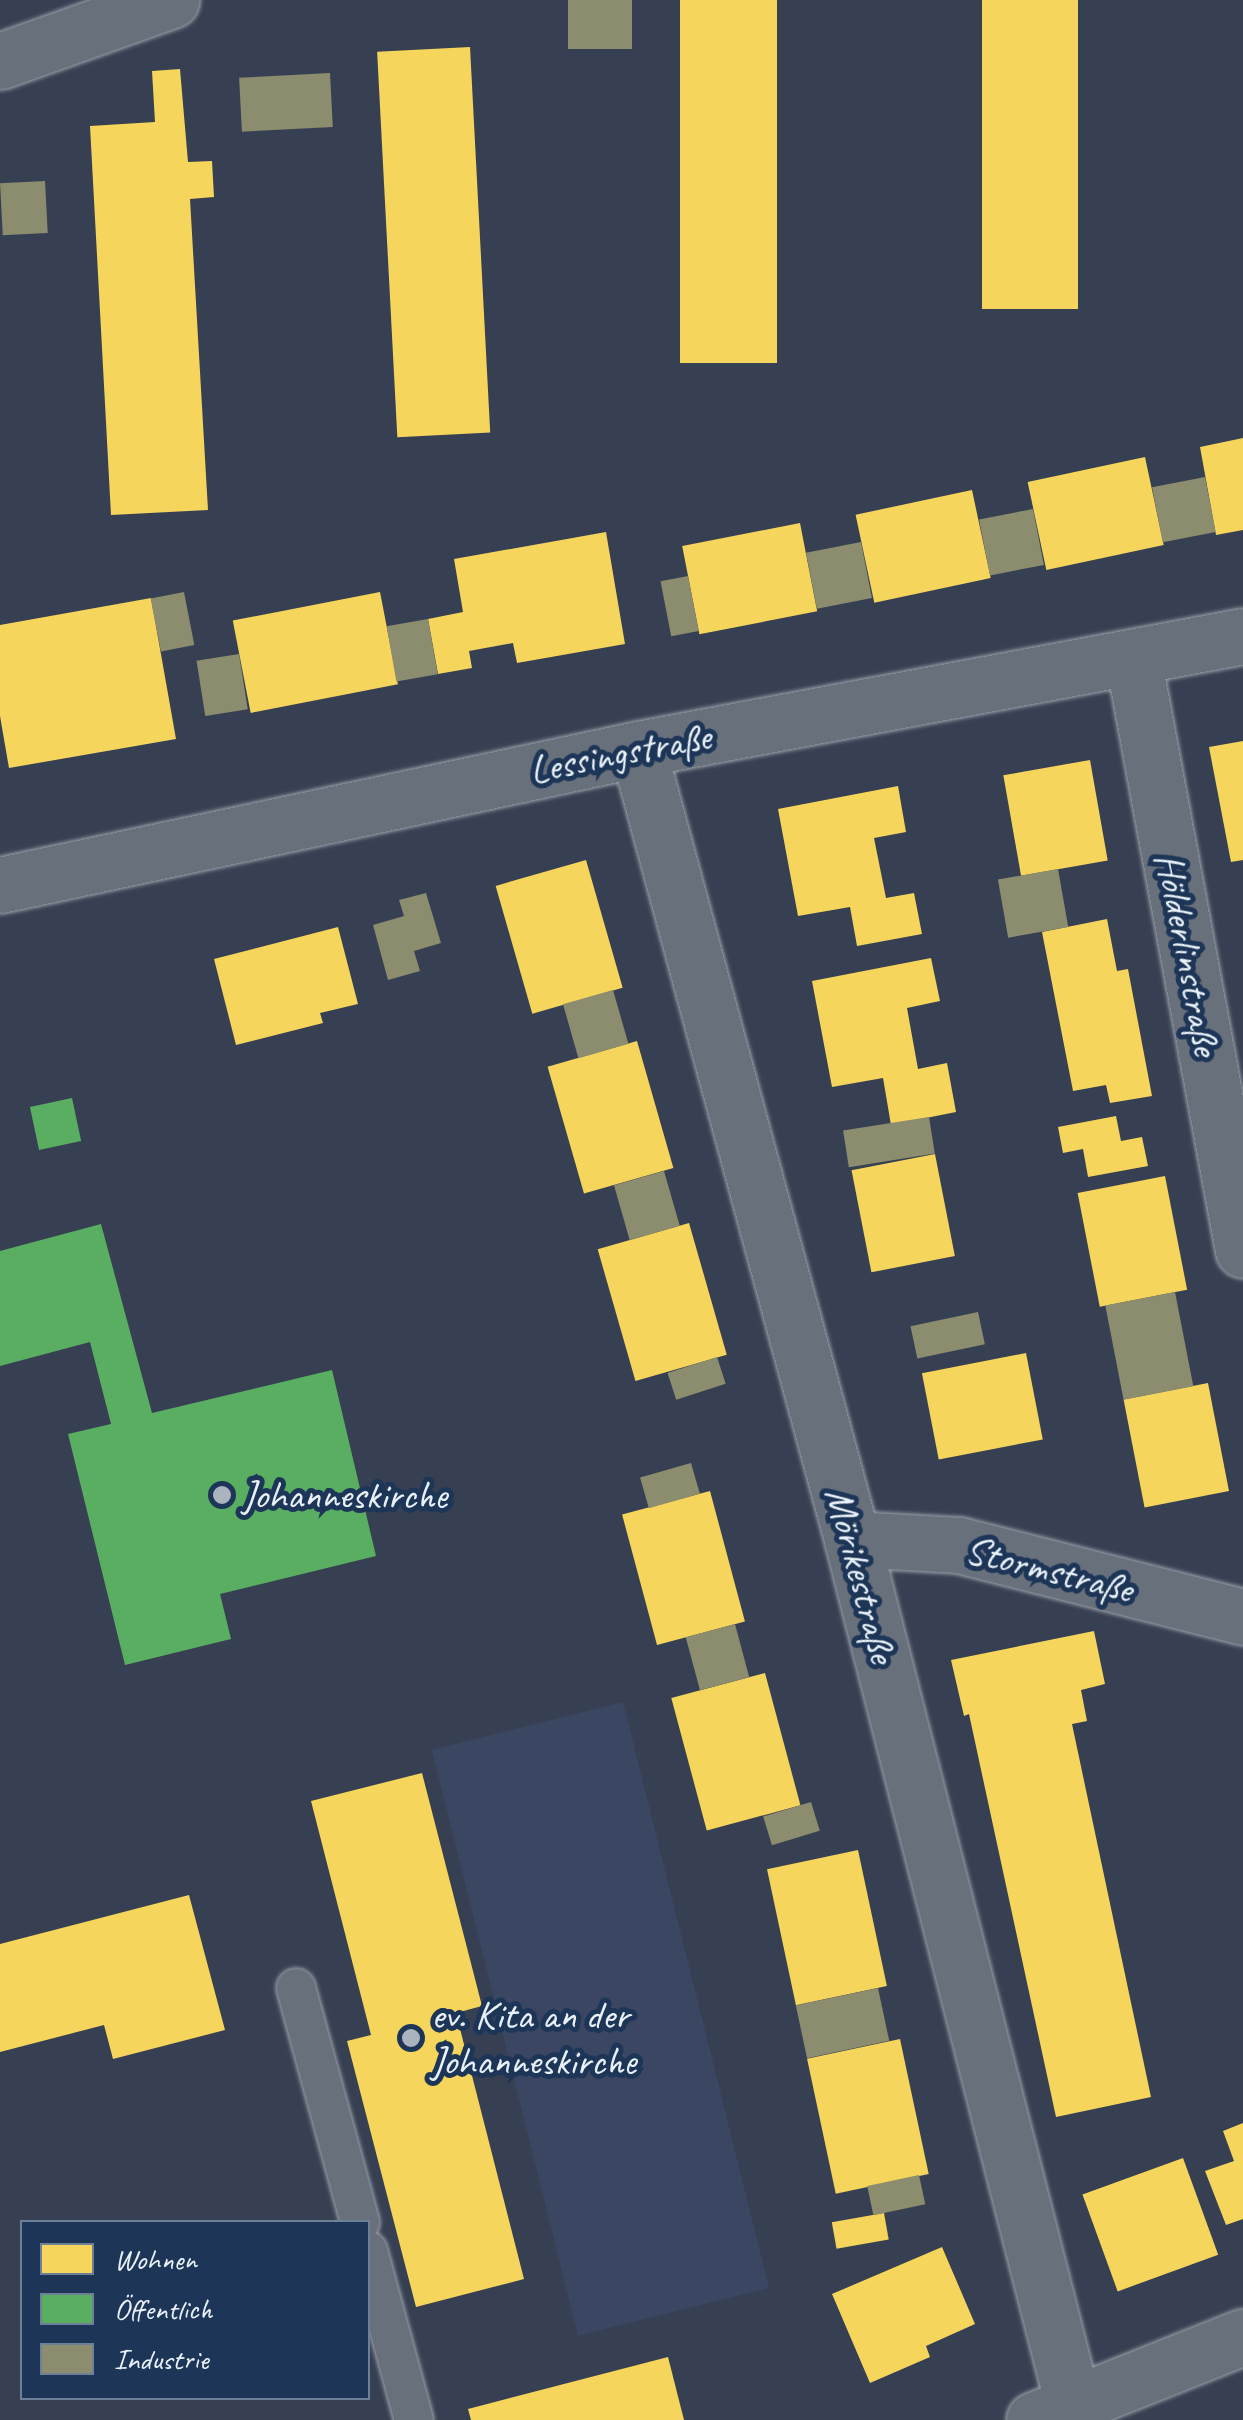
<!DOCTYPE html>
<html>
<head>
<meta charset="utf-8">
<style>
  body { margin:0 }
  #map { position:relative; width:1243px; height:2420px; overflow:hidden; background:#374052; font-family:Caveat,sans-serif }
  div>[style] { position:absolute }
  .built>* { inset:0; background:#3b4663; transform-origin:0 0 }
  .homes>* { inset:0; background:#f6d55c; transform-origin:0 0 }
  .public>* { inset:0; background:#5aae61; transform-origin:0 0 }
  .industry>* { inset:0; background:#8c8c6e; transform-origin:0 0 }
  .roads { filter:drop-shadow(0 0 2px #9ba1ab) drop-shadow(0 0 2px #9ba1ab) }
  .lane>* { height:38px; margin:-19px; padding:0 19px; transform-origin:19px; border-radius:19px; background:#68707b }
  .street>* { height:55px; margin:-27.5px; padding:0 27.5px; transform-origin:27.5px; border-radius:27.5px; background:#68707b }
  .dots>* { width:28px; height:28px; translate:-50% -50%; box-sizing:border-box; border:5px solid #1d3557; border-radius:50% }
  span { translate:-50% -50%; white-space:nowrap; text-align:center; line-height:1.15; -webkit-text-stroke:10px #1d3557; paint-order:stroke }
  .street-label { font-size:40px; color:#e8f1f8 }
  .poi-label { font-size:40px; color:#e8f1f8 }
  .left { translate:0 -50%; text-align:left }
  .legend { position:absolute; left:20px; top:2220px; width:350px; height:180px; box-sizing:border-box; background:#1d3557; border:2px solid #6e8097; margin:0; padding:12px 18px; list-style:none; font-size:30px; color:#e8f1f8 }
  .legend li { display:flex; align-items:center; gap:20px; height:50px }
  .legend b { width:50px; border:2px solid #6e8097 }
</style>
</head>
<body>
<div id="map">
  <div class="built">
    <div style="left:623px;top:1702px;width:604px;height:197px;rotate:76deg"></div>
  </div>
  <div class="homes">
    <div style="left:680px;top:0;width:97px;height:363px"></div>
    <div style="left:982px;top:0;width:96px;height:309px"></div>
    <div style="left:470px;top:47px;width:386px;height:93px;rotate:87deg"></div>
    <div style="clip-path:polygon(180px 69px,188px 162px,212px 161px,214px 197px,190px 199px,208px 510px,111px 515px,90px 126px,155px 122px,152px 71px)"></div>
    <div style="clip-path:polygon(1243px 438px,1243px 530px,1216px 535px,1200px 447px)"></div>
    <div style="left:1145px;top:457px;width:90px;height:120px;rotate:78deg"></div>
    <div style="left:972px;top:490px;width:90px;height:119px;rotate:78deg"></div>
    <div style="left:800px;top:523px;width:90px;height:120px;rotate:79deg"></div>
    <div style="clip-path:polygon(606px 532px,625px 644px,517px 663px,513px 643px,469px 651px,472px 668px,438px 674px,428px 619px,463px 612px,454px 559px)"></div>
    <div style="left:380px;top:592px;width:94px;height:150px;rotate:79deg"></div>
    <div style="clip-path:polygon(151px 598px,176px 739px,9px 768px,0 716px,0 625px)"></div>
    <div style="clip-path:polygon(1243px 741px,1243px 860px,1231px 862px,1209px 747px)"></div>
    <div style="left:1090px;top:760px;width:102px;height:88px;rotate:80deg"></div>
    <div style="clip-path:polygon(898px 786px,906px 832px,874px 838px,886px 898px,914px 893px,922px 934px,857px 946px,850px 907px,798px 916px,778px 809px)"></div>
    <div style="left:586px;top:860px;width:133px;height:94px;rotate:74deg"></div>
    <div style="clip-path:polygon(1107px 919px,1117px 971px,1128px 969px,1152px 1096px,1110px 1103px,1106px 1085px,1073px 1091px,1042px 932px)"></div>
    <div style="clip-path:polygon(338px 927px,358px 1004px,320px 1013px,323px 1023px,236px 1045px,214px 959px)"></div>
    <div style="clip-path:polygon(931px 958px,940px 1001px,907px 1008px,918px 1069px,947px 1063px,956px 1112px,891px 1125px,883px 1078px,832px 1087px,812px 981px)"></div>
    <div style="left:637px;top:1041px;width:132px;height:93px;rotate:74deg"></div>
    <div style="clip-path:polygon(1116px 1116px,1121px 1141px,1142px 1137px,1148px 1166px,1088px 1177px,1083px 1149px,1063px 1153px,1058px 1127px)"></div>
    <div style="left:935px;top:1154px;width:104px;height:85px;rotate:79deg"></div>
    <div style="left:1165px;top:1176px;width:116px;height:89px;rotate:79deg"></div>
    <div style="left:689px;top:1223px;width:137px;height:95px;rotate:74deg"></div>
    <div style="left:1026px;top:1353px;width:88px;height:106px;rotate:79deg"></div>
    <div style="left:1208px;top:1383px;width:110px;height:86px;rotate:79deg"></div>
    <div style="left:710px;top:1491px;width:135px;height:91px;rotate:75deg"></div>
    <div style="clip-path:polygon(1094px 1631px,1105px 1684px,1081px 1690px,1087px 1721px,1072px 1724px,1151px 2097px,1056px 2117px,969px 1714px,964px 1716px,951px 1660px)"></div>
    <div style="left:765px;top:1673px;width:137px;height:97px;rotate:75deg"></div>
    <div style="clip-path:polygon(422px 1773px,482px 2006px,456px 2013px,524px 2279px,416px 2307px,347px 2041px,371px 2035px,311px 1801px)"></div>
    <div style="left:858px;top:1850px;width:139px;height:93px;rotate:78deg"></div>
    <div style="clip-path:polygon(189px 1895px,225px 2030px,113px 2059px,104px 2025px,0 2052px,0 1944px)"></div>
    <div style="left:900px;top:2039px;width:138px;height:95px;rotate:78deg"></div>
    <div style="clip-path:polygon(1243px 2123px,1243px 2219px,1226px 2225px,1205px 2171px,1234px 2161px,1223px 2131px)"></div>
    <div style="left:1183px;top:2158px;width:103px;height:107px;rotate:70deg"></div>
    <div style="left:884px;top:2213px;width:27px;height:53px;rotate:80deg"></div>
    <div style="clip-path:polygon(942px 2247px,975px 2324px,926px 2346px,930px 2357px,870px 2383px,832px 2294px)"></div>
    <div style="clip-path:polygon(668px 2357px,684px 2420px,471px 2420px,468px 2409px)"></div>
  </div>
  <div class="public">
    <div style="left:72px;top:1098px;width:44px;height:43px;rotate:78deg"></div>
    <div style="clip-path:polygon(101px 1224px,152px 1413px,332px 1370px,376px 1556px,220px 1594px,231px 1639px,125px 1665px,68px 1434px,111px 1424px,90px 1342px,0 1366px,0 1251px)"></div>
  </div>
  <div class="industry">
    <div style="left:568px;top:0;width:64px;height:49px"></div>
    <div style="left:330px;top:73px;width:54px;height:91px;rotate:87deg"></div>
    <div style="left:45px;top:181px;width:52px;height:45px;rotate:87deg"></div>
    <div style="left:1205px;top:477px;width:56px;height:54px;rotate:79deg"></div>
    <div style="left:1033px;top:509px;width:57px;height:55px;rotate:79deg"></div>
    <div style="left:861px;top:542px;width:57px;height:56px;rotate:79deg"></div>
    <div style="left:688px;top:576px;width:56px;height:28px;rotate:79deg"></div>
    <div style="left:184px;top:592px;width:54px;height:34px;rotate:79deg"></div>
    <div style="left:428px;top:619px;width:56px;height:42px;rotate:80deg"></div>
    <div style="left:239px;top:654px;width:56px;height:43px;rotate:81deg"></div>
    <div style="left:1058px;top:869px;width:59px;height:61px;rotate:80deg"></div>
    <div style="clip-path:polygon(426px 893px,441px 943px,414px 951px,420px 971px,388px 980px,373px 925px,404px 916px,399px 900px)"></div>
    <div style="left:613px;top:990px;width:56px;height:52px;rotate:74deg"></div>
    <div style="left:929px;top:1117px;width:37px;height:87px;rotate:81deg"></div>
    <div style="left:664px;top:1171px;width:57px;height:52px;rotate:74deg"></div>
    <div style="left:1175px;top:1292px;width:96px;height:71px;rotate:79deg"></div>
    <div style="left:978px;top:1312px;width:33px;height:69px;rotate:78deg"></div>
    <div style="left:717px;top:1357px;width:28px;height:52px;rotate:72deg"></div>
    <div style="left:691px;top:1463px;width:32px;height:53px;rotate:74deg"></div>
    <div style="left:735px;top:1624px;width:55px;height:51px;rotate:75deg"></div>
    <div style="left:811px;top:1802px;width:30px;height:50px;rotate:73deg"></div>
    <div style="left:878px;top:1988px;width:54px;height:84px;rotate:78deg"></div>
    <div style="left:919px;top:2175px;width:30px;height:53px;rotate:78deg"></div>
  </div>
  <div class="roads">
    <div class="lane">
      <div style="left:296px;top:1988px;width:243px;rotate:74.7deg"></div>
      <div style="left:368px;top:2251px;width:175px;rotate:74.8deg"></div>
    </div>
    <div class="street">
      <div style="left:0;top:61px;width:182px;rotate:-19.6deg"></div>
      <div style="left:1133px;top:658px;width:602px;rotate:79.47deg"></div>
      <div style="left:638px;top:749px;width:818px;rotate:74.84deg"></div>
      <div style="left:852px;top:1539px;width:893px;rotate:75.67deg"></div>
      <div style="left:0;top:885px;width:652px;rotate:-12.03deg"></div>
      <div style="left:638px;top:749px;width:615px;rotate:-10.58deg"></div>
      <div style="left:852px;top:1539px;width:107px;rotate:3.2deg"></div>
      <div style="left:959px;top:1545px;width:293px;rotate:14.2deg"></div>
      <div style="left:1034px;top:2420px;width:225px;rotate:-21.7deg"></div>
    </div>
  </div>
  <div class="dots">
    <div style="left:222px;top:1495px;background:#aab3be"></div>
    <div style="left:411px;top:2038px;background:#aab3be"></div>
  </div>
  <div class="street-label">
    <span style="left:620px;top:753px;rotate:-11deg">Lessingstraße</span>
    <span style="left:1188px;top:954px;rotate:79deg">Hölderlinstraße</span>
    <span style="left:1049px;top:1569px;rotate:14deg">Stormstraße</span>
    <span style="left:861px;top:1575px;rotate:75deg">Mörikestraße</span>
  </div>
  <div class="poi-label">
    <span class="left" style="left:242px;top:1495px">Johanneskirche</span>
    <span class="left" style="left:431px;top:2038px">ev. Kita an der<br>Johanneskirche</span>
  </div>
  <ul class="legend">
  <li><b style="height:28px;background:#f6d55c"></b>Wohnen</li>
  <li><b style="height:28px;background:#5aae61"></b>Öffentlich</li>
  <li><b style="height:28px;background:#8c8c6e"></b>Industrie</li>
  </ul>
</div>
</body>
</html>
